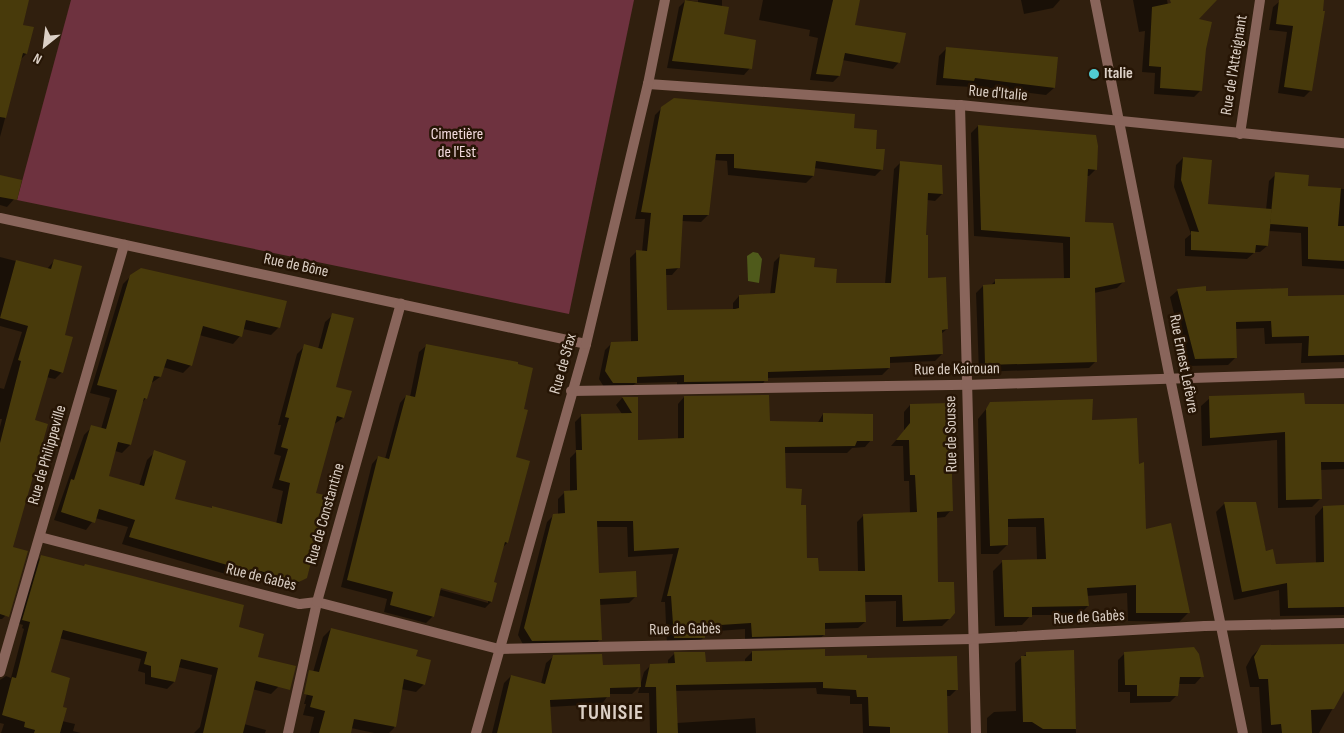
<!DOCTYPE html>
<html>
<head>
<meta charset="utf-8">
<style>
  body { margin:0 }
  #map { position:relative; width:1344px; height:733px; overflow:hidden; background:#301f0e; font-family:"Sofia Sans Condensed",sans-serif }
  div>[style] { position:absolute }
  .green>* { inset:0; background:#6e323f }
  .water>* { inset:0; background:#4f5a1b }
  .shadow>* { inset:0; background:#0007 }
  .building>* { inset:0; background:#483a0b }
  .street>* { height:10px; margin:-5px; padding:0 5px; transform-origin:5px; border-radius:5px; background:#89655b }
  .dots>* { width:14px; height:14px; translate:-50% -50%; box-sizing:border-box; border:2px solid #261505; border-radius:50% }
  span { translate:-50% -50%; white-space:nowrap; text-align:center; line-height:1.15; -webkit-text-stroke:5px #261505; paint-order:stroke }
  .street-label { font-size:16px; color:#dcd0c6 }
  .poi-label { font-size:16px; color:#dcd0c6; font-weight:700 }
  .left { translate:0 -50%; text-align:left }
  .park-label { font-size:16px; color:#f3dade }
  .district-label { font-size:21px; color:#dcd0c6; font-weight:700; letter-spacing:1px }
  .north { position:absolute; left:20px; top:20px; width:50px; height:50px; -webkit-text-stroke:4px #261505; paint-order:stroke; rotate:209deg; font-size:14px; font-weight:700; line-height:20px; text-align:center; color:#dcd0c6 }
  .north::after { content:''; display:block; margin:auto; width:18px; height:22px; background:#dcd0c6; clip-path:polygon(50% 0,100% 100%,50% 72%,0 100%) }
</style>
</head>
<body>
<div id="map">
  <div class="green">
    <div style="clip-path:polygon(71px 0,634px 0,569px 314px,17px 200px)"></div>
  </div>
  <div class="water">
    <div style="clip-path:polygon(753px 252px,758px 253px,762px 259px,759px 283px,748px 281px,747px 256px)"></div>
  </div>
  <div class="shadow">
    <div style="clip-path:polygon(0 0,28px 0,21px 26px,26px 54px,21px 59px,0 137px)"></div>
    <div style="clip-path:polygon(686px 0,698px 2px,698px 0,722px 0,722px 35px,750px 68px,744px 75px,667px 68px,679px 7px)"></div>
    <div style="clip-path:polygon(763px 0,859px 0,854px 26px,899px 62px,893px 69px,842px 60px,839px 76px,833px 82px,810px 80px,818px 38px,809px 36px,810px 30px,759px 20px)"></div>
    <div style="clip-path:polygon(1021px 0,1060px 0,1053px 8px,1024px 14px)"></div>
    <div style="clip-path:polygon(1133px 0,1167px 0,1176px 44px,1183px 0,1215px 0,1197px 20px,1205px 49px,1201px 90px,1194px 97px,1154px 94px,1155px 73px,1142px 72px,1145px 31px,1139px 32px)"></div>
    <div style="clip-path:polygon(1323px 0,1311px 90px,1304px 97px,1278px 93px,1287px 32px,1269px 30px,1273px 7px,1280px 1px)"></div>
    <div style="clip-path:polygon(947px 48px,1057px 58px,1054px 88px,1046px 95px,990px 88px,936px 85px,939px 56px)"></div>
    <div style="clip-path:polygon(662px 108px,853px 129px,875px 150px,882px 169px,875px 176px,814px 168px,813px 176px,806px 183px,728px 175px,727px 161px,714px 160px,708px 215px,701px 222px,682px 221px,678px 268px,672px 275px,665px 275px,666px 311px,733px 310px,733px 303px,739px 296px,770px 295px,774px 262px,781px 255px,813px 268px,834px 284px,885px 284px,894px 169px,901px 162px,941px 166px,942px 194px,935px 201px,927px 200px,924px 236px,926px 279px,947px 329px,941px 334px,942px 354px,935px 361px,889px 363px,889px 368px,882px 375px,767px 378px,760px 387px,677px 389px,677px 382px,636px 383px,629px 389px,606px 390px,599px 379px,605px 350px,612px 343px,631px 342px,630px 258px,637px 251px,642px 252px,645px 219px,635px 219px,655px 115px)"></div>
    <div style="clip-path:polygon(978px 126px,1096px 169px,1089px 176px,1086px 176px,1084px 224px,1124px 281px,1117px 288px,1094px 293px,1096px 361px,1089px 368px,979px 372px,976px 293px,983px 286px,990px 286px,996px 280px,1064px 279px,1063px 243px,974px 236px,971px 133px)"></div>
    <div style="clip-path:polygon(1183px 158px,1207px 205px,1266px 210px,1269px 181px,1276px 174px,1307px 187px,1344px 189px,1344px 269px,1302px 266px,1301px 233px,1268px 231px,1267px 246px,1260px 252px,1255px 252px,1247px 259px,1185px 256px,1185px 239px,1191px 234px,1174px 187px,1176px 165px)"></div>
    <div style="clip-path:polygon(0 176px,16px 197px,7px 207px,0 205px)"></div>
    <div style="clip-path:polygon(0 257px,47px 269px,54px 261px,63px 336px,62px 372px,55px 379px,46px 377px,34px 421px,11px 548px,9px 612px,2px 619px,0 619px,0 427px,2px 419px,0 419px,0 388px,4px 389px,22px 332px,0 326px)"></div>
    <div style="clip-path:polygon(131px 276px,279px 327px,271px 335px,243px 329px,240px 336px,233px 344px,199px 335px,191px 365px,183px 373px,163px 367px,160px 377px,150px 384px,146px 398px,142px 403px,130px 445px,122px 453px,115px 451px,107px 477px,139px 486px,147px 460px,155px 452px,173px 500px,210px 509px,213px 507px,276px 524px,283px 491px,272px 488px,281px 456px,274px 454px,281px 425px,278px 425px,297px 354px,305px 346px,318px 349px,325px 322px,333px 315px,335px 388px,343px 418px,333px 425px,315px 494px,305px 577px,291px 590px,245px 577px,243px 579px,122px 544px,128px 527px,95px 518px,86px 530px,54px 520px,84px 435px,92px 427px,101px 429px,110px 398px,90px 393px,123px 284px)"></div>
    <div style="clip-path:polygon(1178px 290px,1287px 297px,1344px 296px,1344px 362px,1301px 363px,1302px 343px,1265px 344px,1264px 328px,1235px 329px,1235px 358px,1228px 365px,1187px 366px,1170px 297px)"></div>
    <div style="clip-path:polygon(evenodd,426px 346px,515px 458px,528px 462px,507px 543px,502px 548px,493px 583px,491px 602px,485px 608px,438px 595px,433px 616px,426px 623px,384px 612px,387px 599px,341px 587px,372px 464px,378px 457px,385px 459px,400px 403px,406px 396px,410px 397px,419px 352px,426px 346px,435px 585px,488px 600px,488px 603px,435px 588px,435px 585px)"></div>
    <div style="clip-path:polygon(684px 397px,768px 422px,817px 424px,823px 414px,871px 440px,865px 447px,852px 448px,847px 453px,784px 453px,785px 490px,800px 506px,806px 559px,818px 572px,858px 572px,857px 522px,863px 516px,910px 514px,909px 481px,904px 481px,903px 446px,891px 446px,904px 431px,904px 412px,910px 405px,951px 510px,945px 517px,936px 518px,937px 584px,949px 619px,942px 626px,896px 627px,896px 601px,864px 602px,865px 622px,858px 628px,823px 629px,824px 635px,817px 641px,745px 643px,745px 629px,704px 632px,704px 637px,697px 644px,667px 645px,665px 602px,661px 602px,673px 554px,628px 557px,627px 527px,596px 527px,598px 574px,635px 597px,629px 603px,599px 605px,600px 639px,594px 646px,525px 648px,518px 635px,547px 522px,554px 515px,558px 515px,558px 499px,565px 492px,570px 492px,570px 458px,576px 452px,575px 422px,582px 415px,622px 414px,616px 405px,622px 398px,636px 398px,637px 442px,678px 440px,678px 404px)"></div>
    <div style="clip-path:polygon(1210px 398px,1304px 405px,1344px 405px,1344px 469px,1320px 470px,1321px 498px,1312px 507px,1278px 508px,1277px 440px,1202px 446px,1201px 406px)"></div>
    <div style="clip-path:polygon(991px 403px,1091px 421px,1137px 465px,1145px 531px,1170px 524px,1188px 613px,1179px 622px,1128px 621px,1127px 593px,1087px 596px,1088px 606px,1079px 615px,1031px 615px,1022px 625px,995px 626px,993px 571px,1002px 562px,1037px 560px,1036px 527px,1007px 527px,1007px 545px,998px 554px,981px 554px,978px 419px)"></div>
    <div style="clip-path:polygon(1255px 503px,1266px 552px,1275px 565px,1316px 564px,1315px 516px,1323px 507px,1344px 507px,1344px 615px,1280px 616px,1279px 590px,1234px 600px,1216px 512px,1224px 504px)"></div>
    <div style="clip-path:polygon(42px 556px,237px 628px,257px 658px,284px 665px,278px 687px,271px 694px,252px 689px,244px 724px,266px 730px,265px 733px,194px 733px,200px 727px,212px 675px,178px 667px,174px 682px,167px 689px,145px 684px,145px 673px,138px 671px,141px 659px,59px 638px,50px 673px,61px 708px,62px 721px,75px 724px,73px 731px,81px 733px,1px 733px,4px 724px,0 723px,0 680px,6px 676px,11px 678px,24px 629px,22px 628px,23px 625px,17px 623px,35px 563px)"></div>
    <div style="clip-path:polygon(331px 629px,415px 657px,424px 684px,416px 692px,401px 689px,394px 728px,389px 733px,374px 733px,351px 728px,349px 733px,310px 733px,314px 717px,303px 715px,306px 704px,304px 704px,323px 637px)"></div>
    <div style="clip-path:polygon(1344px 645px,1344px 688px,1319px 733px,1262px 733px,1259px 687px,1250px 687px,1246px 667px,1252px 656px,1261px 647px)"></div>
    <div style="clip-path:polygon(1073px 651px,1076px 733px,987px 733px,987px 718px,994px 712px,1016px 711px,1015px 663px,1022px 657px,1027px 654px)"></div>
    <div style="clip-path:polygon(752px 652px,866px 659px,957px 689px,950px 696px,946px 696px,946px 733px,863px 733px,862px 704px,850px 704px,850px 696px,817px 694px,816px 688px,675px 691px,677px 723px,755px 718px,756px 733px,650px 733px,649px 693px,638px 693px,644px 672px,651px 665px,668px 664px,668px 660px,675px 653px,705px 663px,745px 662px,745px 659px)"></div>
    <div style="clip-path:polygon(1125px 653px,1202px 676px,1195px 684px,1178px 684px,1177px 695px,1170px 702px,1130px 703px,1130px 692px,1118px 692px,1118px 660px)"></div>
    <div style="clip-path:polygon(554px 656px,601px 667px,640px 686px,632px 694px,609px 694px,602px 704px,549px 707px,550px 733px,492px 733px,504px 683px,511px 676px,541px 684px,546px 663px)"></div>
  </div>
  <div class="building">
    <div style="clip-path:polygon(0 0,29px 0,23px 25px,34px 27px,27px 54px,23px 53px,6px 118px,0 117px)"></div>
    <div style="clip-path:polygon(685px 0,729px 7px,724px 34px,756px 40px,752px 69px,672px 61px)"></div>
    <div style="clip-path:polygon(833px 0,860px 0,855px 25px,906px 33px,900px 63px,845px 53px,840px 76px,816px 74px)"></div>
    <div style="clip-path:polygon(1170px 0,1217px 0,1199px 19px,1212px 22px,1206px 49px,1202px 91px,1160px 88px,1161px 67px,1149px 66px,1152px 7px,1171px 3px)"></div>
    <div style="clip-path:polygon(1279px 0,1324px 0,1323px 11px,1325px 11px,1312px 91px,1284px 87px,1293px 26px,1276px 24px)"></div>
    <div style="clip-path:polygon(946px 47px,1058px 57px,1055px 88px,975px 78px,974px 81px,943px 78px)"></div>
    <div style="clip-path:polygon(674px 98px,855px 114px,854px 128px,877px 130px,876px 149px,885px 149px,883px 170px,816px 161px,814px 176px,734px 168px,734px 154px,716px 154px,709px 215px,683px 215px,680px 268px,666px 269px,667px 310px,735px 309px,739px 308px,739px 295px,775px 293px,780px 254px,815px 258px,814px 267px,837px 269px,836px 283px,891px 283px,900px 161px,942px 165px,943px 194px,928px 193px,926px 235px,928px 235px,928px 278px,946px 277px,948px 329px,942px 330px,943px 354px,890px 357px,890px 368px,768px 372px,768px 381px,684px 382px,684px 375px,637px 377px,637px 383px,613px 383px,605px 371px,611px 342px,638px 341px,636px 250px,647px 251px,651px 213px,641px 212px,661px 107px)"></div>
    <div style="clip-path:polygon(978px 125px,1096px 135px,1098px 146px,1097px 170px,1088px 169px,1085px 222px,1113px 223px,1125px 282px,1095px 288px,1097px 362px,985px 365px,983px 285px,995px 284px,995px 279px,1070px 278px,1070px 237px,981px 230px)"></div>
    <div style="clip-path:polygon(1183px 157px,1212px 160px,1208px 204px,1272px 209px,1268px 246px,1256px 245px,1255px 253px,1191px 250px,1191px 231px,1199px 232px,1181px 180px)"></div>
    <div style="clip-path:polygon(1275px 172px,1309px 175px,1308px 186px,1341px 188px,1338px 226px,1344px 226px,1344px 261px,1308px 259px,1308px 227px,1270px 224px)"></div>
    <div style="clip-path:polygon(0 175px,22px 180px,17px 200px,0 197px)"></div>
    <div style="clip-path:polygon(54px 259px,82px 266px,65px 335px,73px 337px,63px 373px,50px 369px,35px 420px,48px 424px,13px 547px,28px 551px,9px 617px,0 614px,0 443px,21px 361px,18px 360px,28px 326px,0 318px,16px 260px,51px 269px)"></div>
    <div style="clip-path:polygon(141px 268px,287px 301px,280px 328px,246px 320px,242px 337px,203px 326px,192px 366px,167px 359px,161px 377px,154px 376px,147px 399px,144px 398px,131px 445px,118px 442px,109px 476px,144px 486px,154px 450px,186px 461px,175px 499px,212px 508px,212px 506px,282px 524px,290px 483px,279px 480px,288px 449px,281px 447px,289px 418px,285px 417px,304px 344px,322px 349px,332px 313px,354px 318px,336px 387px,352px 391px,344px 418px,337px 416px,316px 493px,328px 496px,307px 578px,299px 582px,253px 569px,252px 572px,129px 537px,135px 520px,99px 509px,95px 523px,61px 512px,71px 479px,74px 480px,91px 425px,106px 429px,117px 390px,97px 385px,130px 275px)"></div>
    <div style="clip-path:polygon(1206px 286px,1206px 291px,1288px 288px,1288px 296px,1344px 295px,1344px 355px,1308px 356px,1309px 336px,1272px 337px,1271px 321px,1236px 322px,1237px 358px,1195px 359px,1177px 289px)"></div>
    <div style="clip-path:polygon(426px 344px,518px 362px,518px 364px,533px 368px,524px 409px,528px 410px,516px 457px,530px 461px,508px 543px,505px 542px,494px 582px,497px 583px,492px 602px,441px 588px,434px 617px,390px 605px,393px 592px,347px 580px,378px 456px,389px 459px,406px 395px,415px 397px)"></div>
    <div style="clip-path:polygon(1304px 393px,1305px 404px,1344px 404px,1344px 462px,1321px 462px,1322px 499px,1286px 500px,1285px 432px,1210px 438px,1209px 396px)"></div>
    <div style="clip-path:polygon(769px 395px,770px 421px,823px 422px,823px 413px,873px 414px,873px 441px,857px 441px,855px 446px,785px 447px,786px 488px,802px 489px,801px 505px,806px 505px,807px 558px,818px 558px,819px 571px,865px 571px,863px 514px,917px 512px,915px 475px,910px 475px,909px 440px,896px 440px,910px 423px,910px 404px,950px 403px,953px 511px,937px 512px,938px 582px,954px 582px,955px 613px,950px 619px,903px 621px,902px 595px,865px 595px,866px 622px,825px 623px,825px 635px,752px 637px,751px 623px,705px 626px,705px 638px,674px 638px,671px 596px,667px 596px,679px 548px,634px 551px,633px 521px,597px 521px,599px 573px,636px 571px,637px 597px,600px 599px,602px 640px,532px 641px,524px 628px,553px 514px,565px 513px,564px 491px,577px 490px,576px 450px,582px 450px,581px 414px,632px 413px,622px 397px,638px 397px,638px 440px,684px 438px,684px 396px)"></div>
    <div style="clip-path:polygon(1093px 399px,1092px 420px,1137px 418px,1139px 464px,1144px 462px,1146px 529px,1171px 523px,1190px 613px,1136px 613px,1136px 585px,1087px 588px,1089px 606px,1032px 607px,1032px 617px,1004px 617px,1002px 560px,1046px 559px,1044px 518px,1008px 519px,1008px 545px,990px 546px,986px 409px,990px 402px)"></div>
    <div style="clip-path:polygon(1224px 502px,1256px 502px,1266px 551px,1273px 549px,1276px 564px,1324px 562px,1323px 506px,1344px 505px,1344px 607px,1288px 608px,1287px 583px,1242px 592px)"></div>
    <div style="clip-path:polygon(41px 555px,84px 566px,85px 564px,133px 576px,244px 605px,239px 627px,264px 634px,258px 657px,296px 666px,290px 690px,256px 681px,243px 733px,203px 733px,218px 668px,181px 659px,175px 682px,151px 677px,151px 666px,144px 664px,147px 652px,63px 630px,51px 672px,70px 678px,63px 707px,67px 708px,60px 733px,34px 733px,35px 730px,24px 727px,25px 722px,2px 715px,12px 677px,16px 678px,30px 622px,22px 620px)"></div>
    <div style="clip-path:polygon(331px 628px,418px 650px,416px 656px,431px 660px,425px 685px,404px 679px,396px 727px,354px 719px,351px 733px,319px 733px,325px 711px,310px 707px,313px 696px,304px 694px,309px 670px,319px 672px)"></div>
    <div style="clip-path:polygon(1344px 644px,1344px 691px,1334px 709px,1311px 710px,1312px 733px,1282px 733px,1281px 724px,1271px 725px,1268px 679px,1259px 679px,1254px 657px,1261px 645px)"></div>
    <div style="clip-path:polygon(1194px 647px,1199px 654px,1204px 677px,1180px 677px,1178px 696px,1137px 696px,1137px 685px,1125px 685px,1124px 652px)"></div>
    <div style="clip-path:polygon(825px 649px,825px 656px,867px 655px,867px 658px,957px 656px,958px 690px,947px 690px,948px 733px,890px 733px,890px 727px,869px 726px,868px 697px,857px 697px,856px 690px,823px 688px,823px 682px,676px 685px,678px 733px,657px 733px,656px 687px,645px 687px,650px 664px,675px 663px,674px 652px,705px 652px,706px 662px,752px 661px,752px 651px)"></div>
    <div style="clip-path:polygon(1074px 650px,1076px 729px,1043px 729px,1032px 722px,1023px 722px,1021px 656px,1026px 656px,1026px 652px)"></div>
    <div style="clip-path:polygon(602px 654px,603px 665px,640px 664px,641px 687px,610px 688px,610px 697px,550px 700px,552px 733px,497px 733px,511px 675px,545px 684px,553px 655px)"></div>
  </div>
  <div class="street">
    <div style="left:1095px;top:0;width:385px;rotate:78.8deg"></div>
    <div style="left:1170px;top:378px;width:362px;rotate:78.4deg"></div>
    <div style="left:648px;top:84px;width:313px;rotate:3.9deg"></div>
    <div style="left:960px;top:105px;width:386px;rotate:5.7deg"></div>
    <div style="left:960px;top:105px;width:628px;rotate:88.54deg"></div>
    <div style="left:1240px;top:134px;width:135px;rotate:-81.5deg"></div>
    <div style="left:0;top:218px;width:599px;rotate:12.13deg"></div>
    <div style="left:571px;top:391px;width:395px;rotate:-0.9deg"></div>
    <div style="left:966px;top:385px;width:378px;rotate:-1.8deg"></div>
    <div style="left:40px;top:537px;width:268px;rotate:14.5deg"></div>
    <div style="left:300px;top:604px;width:17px;rotate:-7deg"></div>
    <div style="left:317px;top:602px;width:188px;rotate:14.5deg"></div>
    <div style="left:499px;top:649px;width:473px;rotate:-1.2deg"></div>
    <div style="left:972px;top:639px;width:233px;rotate:-3.2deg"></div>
    <div style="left:1205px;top:626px;width:139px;rotate:-1.2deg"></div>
    <div style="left:0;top:672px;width:445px;rotate:-73.8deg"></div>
    <div style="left:288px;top:733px;width:134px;rotate:-77.5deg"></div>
    <div style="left:317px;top:602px;width:310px;rotate:-74.3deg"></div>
    <div style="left:476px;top:733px;width:404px;rotate:-74.2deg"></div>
    <div style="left:586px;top:344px;width:267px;rotate:-76.6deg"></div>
    <div style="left:648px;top:84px;width:86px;rotate:-78.6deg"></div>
  </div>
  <div class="dots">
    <div style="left:1094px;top:74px;background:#51ccd4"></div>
  </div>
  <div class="street-label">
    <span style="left:1235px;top:65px;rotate:-81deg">Rue de l'Atteignant</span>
    <span style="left:998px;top:94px;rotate:5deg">Rue d'Italie</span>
    <span style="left:296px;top:266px;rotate:12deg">Rue de Bône</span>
    <span style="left:564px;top:364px;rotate:-74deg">Rue de Sfax</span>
    <span style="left:1183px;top:364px;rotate:79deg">Rue Ernest Lefèvre</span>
    <span style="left:957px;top:370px;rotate:-1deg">Rue de Kairouan</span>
    <span style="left:952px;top:434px;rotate:-91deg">Rue de Sousse</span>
    <span style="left:48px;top:455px;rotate:-74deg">Rue de Philippeville</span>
    <span style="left:326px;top:514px;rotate:-74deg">Rue de Constantine</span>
    <span style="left:261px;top:578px;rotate:14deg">Rue de Gabès</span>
    <span style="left:1089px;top:618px;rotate:-3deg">Rue de Gabès</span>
    <span style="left:685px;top:630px;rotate:-1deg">Rue de Gabès</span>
  </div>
  <div class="poi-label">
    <span class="left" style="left:1104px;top:74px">Italie</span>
  </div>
  <div class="park-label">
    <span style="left:457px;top:144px">Cimetière<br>de l'Est</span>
  </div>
  <div class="district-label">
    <span style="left:611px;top:713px">TUNISIE</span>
  </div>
  <div class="north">N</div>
</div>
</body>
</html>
